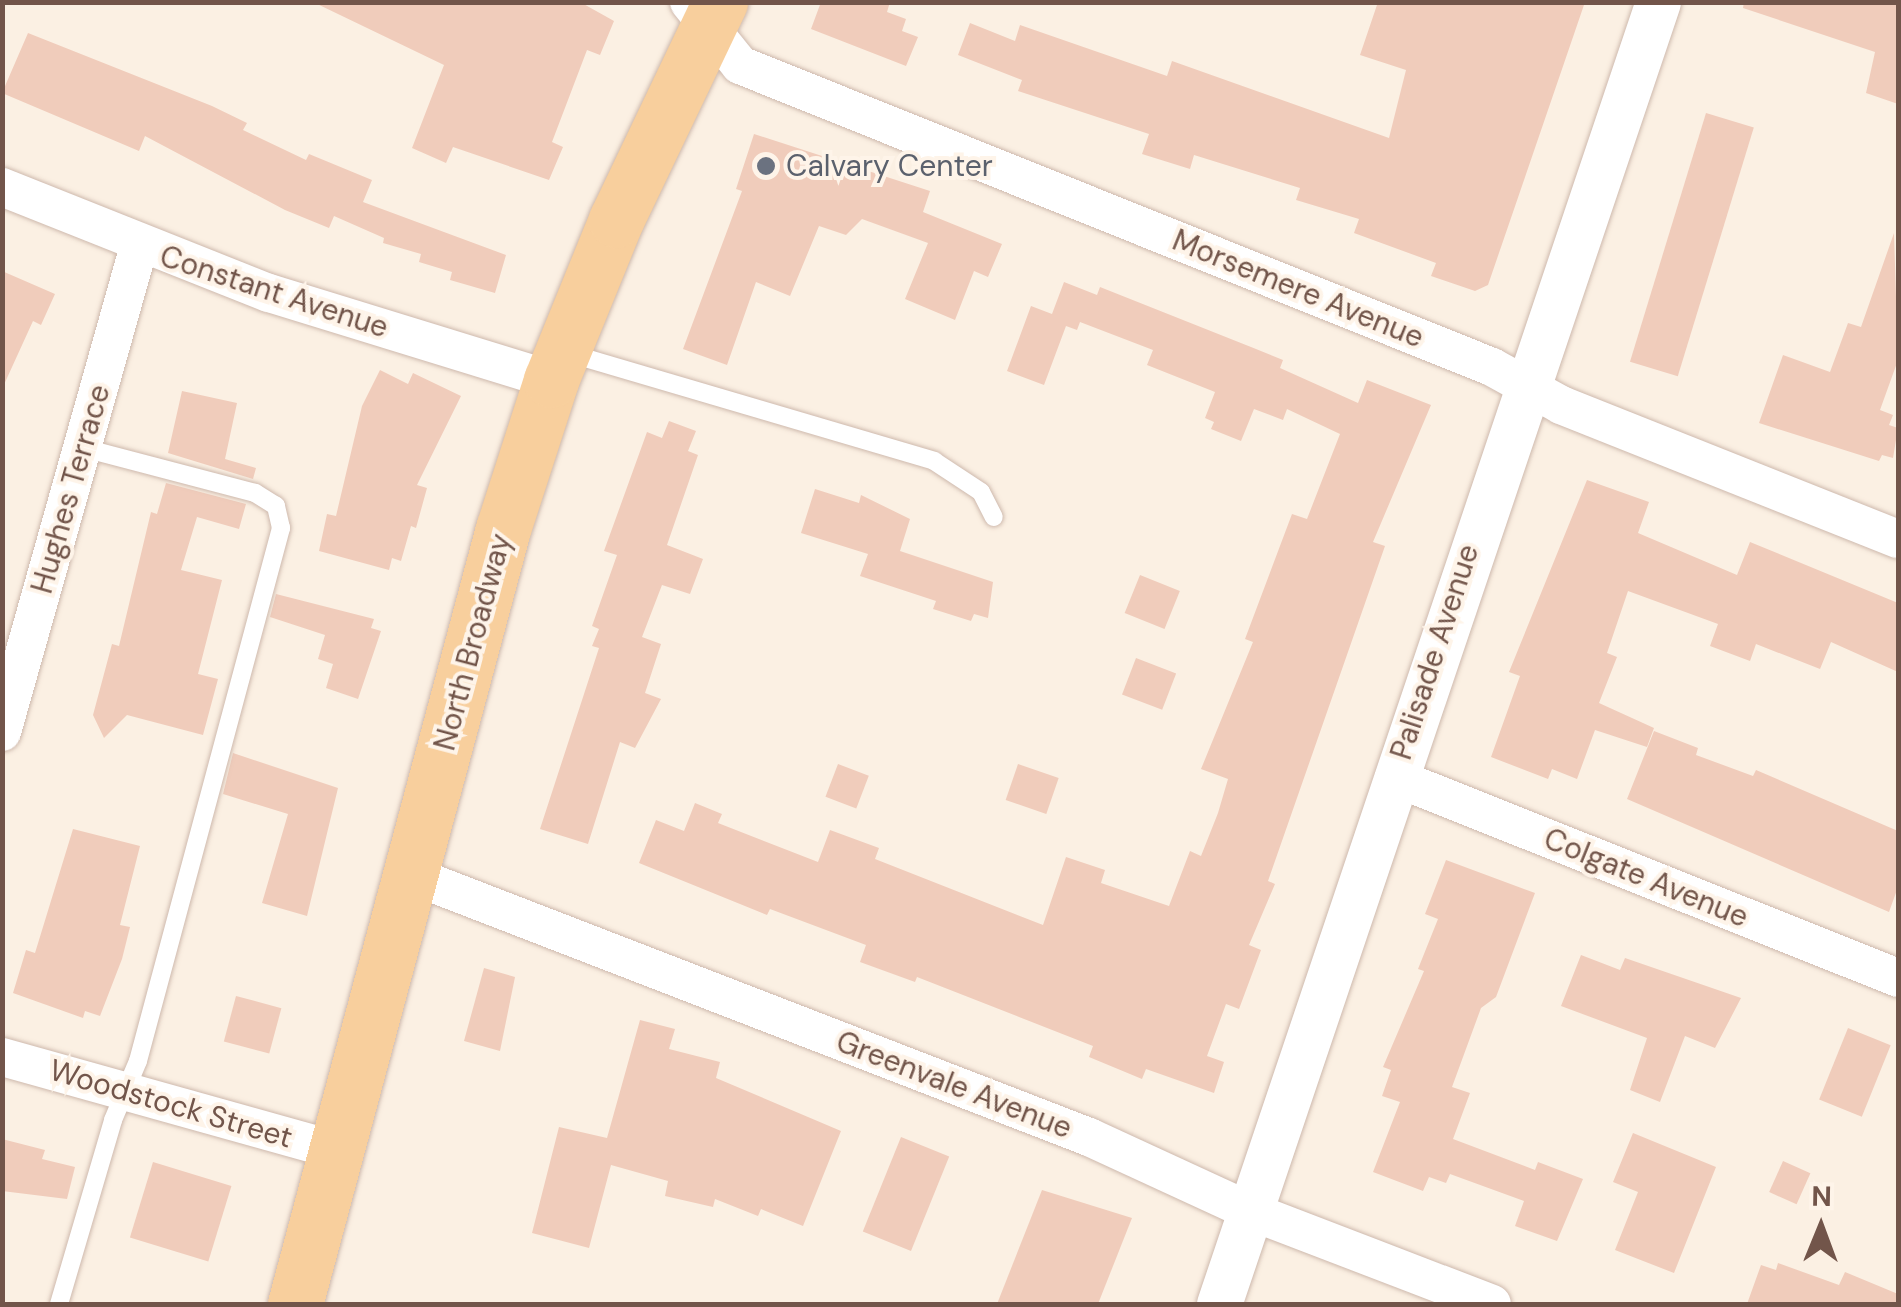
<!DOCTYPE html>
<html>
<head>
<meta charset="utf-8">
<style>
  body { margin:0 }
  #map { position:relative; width:1901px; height:1307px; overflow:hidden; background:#fbf0e3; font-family:"DM Sans",sans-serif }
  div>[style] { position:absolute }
  .building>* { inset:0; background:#f0ccbb; transform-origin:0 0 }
  .roads { filter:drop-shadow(0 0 2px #ceb9ad) drop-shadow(0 0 2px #ceb9ad) }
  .service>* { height:18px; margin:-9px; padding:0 9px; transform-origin:9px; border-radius:9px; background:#fff }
  .minor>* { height:38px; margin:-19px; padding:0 19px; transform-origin:19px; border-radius:19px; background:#fff }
  .tertiary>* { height:45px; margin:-22.5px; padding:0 22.5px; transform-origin:22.5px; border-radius:22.5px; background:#fff }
  .primary>* { height:55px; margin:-27.5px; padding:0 27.5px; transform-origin:27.5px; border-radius:27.5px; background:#f8cf9d }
  .dots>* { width:28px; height:28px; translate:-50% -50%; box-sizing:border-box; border:5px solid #fef4e9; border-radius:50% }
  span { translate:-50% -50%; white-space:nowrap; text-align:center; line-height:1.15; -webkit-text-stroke:8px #fef4e9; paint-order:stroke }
  .worship-label { font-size:30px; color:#5b616d }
  .left { translate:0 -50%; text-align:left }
  .street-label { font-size:30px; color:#72554a }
  .frame { position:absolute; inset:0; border:5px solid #72554a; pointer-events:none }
  .north { position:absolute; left:1771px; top:1177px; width:100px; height:100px; -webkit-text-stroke:8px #fef4e9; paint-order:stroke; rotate:1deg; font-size:28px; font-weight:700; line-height:40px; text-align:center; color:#72554a }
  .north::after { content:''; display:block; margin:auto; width:35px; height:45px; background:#72554a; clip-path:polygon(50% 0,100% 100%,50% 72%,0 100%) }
</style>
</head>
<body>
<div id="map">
  <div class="building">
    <div style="clip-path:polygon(313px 2px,580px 2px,614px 21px,600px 55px,587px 50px,552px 142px,563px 147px,549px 180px,453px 147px,446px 163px,412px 148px,444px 65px)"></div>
    <div style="clip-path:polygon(821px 2px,890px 2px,887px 12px,906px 19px,902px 31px,918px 37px,906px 66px,811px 29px)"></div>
    <div style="clip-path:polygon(1378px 2px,1585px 2px,1488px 285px,1475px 291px,1431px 276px,1436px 263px,1354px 233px,1359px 219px,1296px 200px,1300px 188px,1194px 155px,1190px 169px,1142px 154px,1149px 134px,1018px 91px,1022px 80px,958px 55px,970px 23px,1015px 41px,1020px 25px,1167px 76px,1172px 61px,1389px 138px,1406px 70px,1360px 55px)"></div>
    <div style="clip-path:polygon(1744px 2px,1898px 2px,1898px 104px,1866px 93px,1875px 52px,1743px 8px)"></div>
    <div style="clip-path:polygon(28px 33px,212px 106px,247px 123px,243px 130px,306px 160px,309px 154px,372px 180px,363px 202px,506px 255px,495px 293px,450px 280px,452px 272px,419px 262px,421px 254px,383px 243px,384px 238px,334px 216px,329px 228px,285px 210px,145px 136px,139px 151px,2px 93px)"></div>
    <div style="left:1706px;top:113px;width:50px;height:260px;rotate:17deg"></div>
    <div style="clip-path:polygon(754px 134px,930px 191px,923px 212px,1002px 244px,988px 277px,974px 271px,955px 320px,905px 299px,928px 243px,862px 219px,846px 235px,819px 226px,790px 296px,756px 282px,727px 365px,683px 349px,742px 191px,736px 189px)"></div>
    <div style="clip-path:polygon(1894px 233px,1898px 360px,1880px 410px,1893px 415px,1889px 425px,1898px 428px,1893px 458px,1882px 455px,1879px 461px,1759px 423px,1783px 355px,1830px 372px,1848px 323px,1861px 327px)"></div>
    <div style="clip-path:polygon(2px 271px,55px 294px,41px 325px,33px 321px,2px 389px)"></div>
    <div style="clip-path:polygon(1064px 282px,1097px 295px,1100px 287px,1256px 349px,1283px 360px,1280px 368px,1358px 403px,1367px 380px,1431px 405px,1373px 542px,1385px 546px,1268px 881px,1275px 884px,1249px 945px,1261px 950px,1239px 1009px,1226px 1004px,1207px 1056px,1224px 1062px,1214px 1093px,1146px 1069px,1142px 1079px,1089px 1057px,1093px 1046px,917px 977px,915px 982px,860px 962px,866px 945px,770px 909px,767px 915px,639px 863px,656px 820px,684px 831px,695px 803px,722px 814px,718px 823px,818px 862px,830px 830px,879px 848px,875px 859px,1043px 925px,1066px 857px,1105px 870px,1101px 883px,1169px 906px,1190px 851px,1201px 856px,1218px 813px,1228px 779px,1201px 769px,1253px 642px,1245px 639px,1292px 514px,1307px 519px,1340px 434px,1287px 409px,1283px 420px,1254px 409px,1241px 441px,1211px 429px,1214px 422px,1205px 418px,1215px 392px,1147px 365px,1153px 350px,1080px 322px,1077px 330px,1066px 326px,1044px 385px,1007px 371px,1031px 306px,1052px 314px)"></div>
    <div style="clip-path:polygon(380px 370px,408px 384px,413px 373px,461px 396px,417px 485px,427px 488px,416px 528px,411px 526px,401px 561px,392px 558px,389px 570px,319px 551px,327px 514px,336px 516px,362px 406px)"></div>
    <div style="clip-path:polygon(182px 391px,237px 403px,225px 459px,256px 468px,253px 479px,168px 453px)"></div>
    <div style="clip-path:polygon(669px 421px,696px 431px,688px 451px,698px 455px,667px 545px,703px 559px,690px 594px,662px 585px,642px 637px,661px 644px,645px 693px,661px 699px,635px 748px,620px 742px,588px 844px,540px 829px,599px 648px,592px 646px,599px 629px,592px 626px,617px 555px,604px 551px,647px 432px,662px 438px)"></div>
    <div style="clip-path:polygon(1587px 480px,1649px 502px,1638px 533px,1737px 575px,1750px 542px,1898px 603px,1898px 672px,1831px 642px,1820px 669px,1756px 644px,1750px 661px,1710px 646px,1718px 624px,1628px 591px,1607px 653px,1617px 657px,1599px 703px,1654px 728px,1647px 747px,1595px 730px,1577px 779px,1552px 769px,1548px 779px,1491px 757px,1520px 676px,1509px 672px)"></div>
    <div style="clip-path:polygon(166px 483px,246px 504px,239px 529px,197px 517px,181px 570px,222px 580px,198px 674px,218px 679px,203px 735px,127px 715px,104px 738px,93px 715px,112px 644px,119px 646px,151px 512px,157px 514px)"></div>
    <div style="clip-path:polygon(815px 489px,859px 503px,861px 495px,910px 519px,900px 551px,993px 582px,988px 618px,974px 614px,971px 621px,933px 609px,936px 601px,860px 576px,868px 554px,801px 533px)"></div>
    <div style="left:1140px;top:575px;width:43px;height:41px;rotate:22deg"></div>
    <div style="clip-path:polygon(276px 594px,374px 619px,371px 628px,381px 631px,358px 699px,326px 688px,333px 664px,318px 659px,325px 635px,270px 617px)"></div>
    <div style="left:1136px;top:658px;width:43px;height:39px;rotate:21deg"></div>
    <div style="clip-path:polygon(1654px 731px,1698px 748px,1696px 755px,1753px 776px,1756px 770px,1898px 831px,1898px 887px,1889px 912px,1627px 799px)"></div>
    <div style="clip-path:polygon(233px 753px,338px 788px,307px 916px,262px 903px,288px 814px,223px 794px)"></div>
    <div style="left:838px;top:764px;width:33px;height:35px;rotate:21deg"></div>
    <div style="left:1018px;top:764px;width:43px;height:38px;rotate:19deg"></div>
    <div style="clip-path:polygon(73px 829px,140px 846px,120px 925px,130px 927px,122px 959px,100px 1016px,85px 1011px,83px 1018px,13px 993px,26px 950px,35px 953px)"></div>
    <div style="clip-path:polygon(1446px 860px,1535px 893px,1496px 997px,1481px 1008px,1452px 1087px,1470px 1093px,1453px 1139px,1535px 1170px,1538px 1162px,1583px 1179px,1557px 1241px,1515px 1226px,1524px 1201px,1450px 1174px,1446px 1183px,1429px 1177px,1423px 1191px,1373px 1172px,1400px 1102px,1382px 1096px,1391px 1070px,1383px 1067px,1424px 971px,1418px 969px,1438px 919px,1425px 914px)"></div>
    <div style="clip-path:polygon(1581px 955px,1620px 970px,1625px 958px,1741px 998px,1715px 1048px,1685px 1036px,1660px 1102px,1630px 1090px,1647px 1038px,1561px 1006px)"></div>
    <div style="clip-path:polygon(484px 968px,515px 977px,500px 1051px,464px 1041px)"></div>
    <div style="left:236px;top:996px;width:47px;height:47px;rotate:15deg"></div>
    <div style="clip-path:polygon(640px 1020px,675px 1029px,669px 1049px,720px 1062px,716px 1078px,841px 1131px,803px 1226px,761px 1209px,758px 1216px,715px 1199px,713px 1207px,665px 1196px,668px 1181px,611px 1165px,589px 1248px,532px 1233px,559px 1127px,607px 1138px)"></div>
    <div style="left:1848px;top:1028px;width:46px;height:77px;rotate:22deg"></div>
    <div style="clip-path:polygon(1633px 1133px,1716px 1167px,1674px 1273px,1615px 1250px,1638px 1192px,1613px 1182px)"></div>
    <div style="left:901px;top:1137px;width:52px;height:102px;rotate:22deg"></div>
    <div style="clip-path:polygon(2px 1139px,45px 1150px,42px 1159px,75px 1167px,67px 1199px,2px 1191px)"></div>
    <div style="left:1783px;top:1161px;width:30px;height:34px;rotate:24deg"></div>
    <div style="left:153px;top:1162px;width:82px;height:79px;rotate:17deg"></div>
    <div style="clip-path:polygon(1042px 1190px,1132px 1218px,1098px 1304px,997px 1304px)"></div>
    <div style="clip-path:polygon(1778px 1263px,1839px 1285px,1845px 1272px,1898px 1294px,1898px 1304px,1747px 1304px,1761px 1265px,1776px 1270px)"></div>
  </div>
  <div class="roads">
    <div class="service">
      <div style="left:568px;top:353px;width:382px;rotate:16.4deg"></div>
      <div style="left:934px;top:461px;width:56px;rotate:33.4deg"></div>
      <div style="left:981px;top:492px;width:28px;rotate:63deg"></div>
      <div style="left:59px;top:1304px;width:192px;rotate:-73.6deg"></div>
      <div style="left:113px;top:1120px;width:64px;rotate:-67deg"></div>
      <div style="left:138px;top:1061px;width:552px;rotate:-74.98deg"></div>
      <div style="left:281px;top:528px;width:23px;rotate:-103deg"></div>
      <div style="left:276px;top:506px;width:25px;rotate:-148deg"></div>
      <div style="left:255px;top:493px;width:178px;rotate:-165.3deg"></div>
    </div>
    <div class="minor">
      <div style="left:689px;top:2px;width:81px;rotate:51deg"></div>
      <div style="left:740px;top:65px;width:810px;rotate:21.88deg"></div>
      <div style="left:1492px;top:367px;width:79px;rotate:28.8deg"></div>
      <div style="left:1561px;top:405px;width:363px;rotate:21.7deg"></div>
      <div style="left:2px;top:187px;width:287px;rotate:21.7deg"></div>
      <div style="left:269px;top:293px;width:295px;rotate:17.1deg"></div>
      <div style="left:2px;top:732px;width:505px;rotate:-74.26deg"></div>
      <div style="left:1394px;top:777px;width:543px;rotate:21.74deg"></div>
      <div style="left:411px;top:875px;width:727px;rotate:21.13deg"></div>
      <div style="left:1089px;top:1137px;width:177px;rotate:24.7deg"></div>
      <div style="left:1250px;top:1211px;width:259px;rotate:21deg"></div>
      <div style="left:2px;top:1057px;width:350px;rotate:15.6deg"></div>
    </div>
    <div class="tertiary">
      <div style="left:1219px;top:1304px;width:1374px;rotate:-71.37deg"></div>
    </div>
    <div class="primary">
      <div style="left:295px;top:1304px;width:802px;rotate:-74.98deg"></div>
      <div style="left:503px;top:529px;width:157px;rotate:-72.1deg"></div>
      <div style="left:551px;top:380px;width:173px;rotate:-67.9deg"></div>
      <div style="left:616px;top:220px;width:242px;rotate:-64.5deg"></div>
    </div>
  </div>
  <div class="dots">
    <div style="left:766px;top:166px;background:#6b7280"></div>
  </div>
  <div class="worship-label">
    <span class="left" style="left:786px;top:166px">Calvary Center</span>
  </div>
  <div class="street-label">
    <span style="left:1298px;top:289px;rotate:22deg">Morsemere Avenue</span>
    <span style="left:274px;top:292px;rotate:18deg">Constant Avenue</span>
    <span style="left:71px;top:489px;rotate:-74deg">Hughes Terrace</span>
    <span style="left:473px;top:642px;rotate:-75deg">North Broadway</span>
    <span style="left:1435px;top:652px;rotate:-72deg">Palisade Avenue</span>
    <span style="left:1646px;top:878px;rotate:22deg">Colgate Avenue</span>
    <span style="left:954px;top:1085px;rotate:21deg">Greenvale Avenue</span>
    <span style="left:171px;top:1104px;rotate:16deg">Woodstock Street</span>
  </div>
  <div class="frame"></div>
  <div class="north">N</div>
</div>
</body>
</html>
